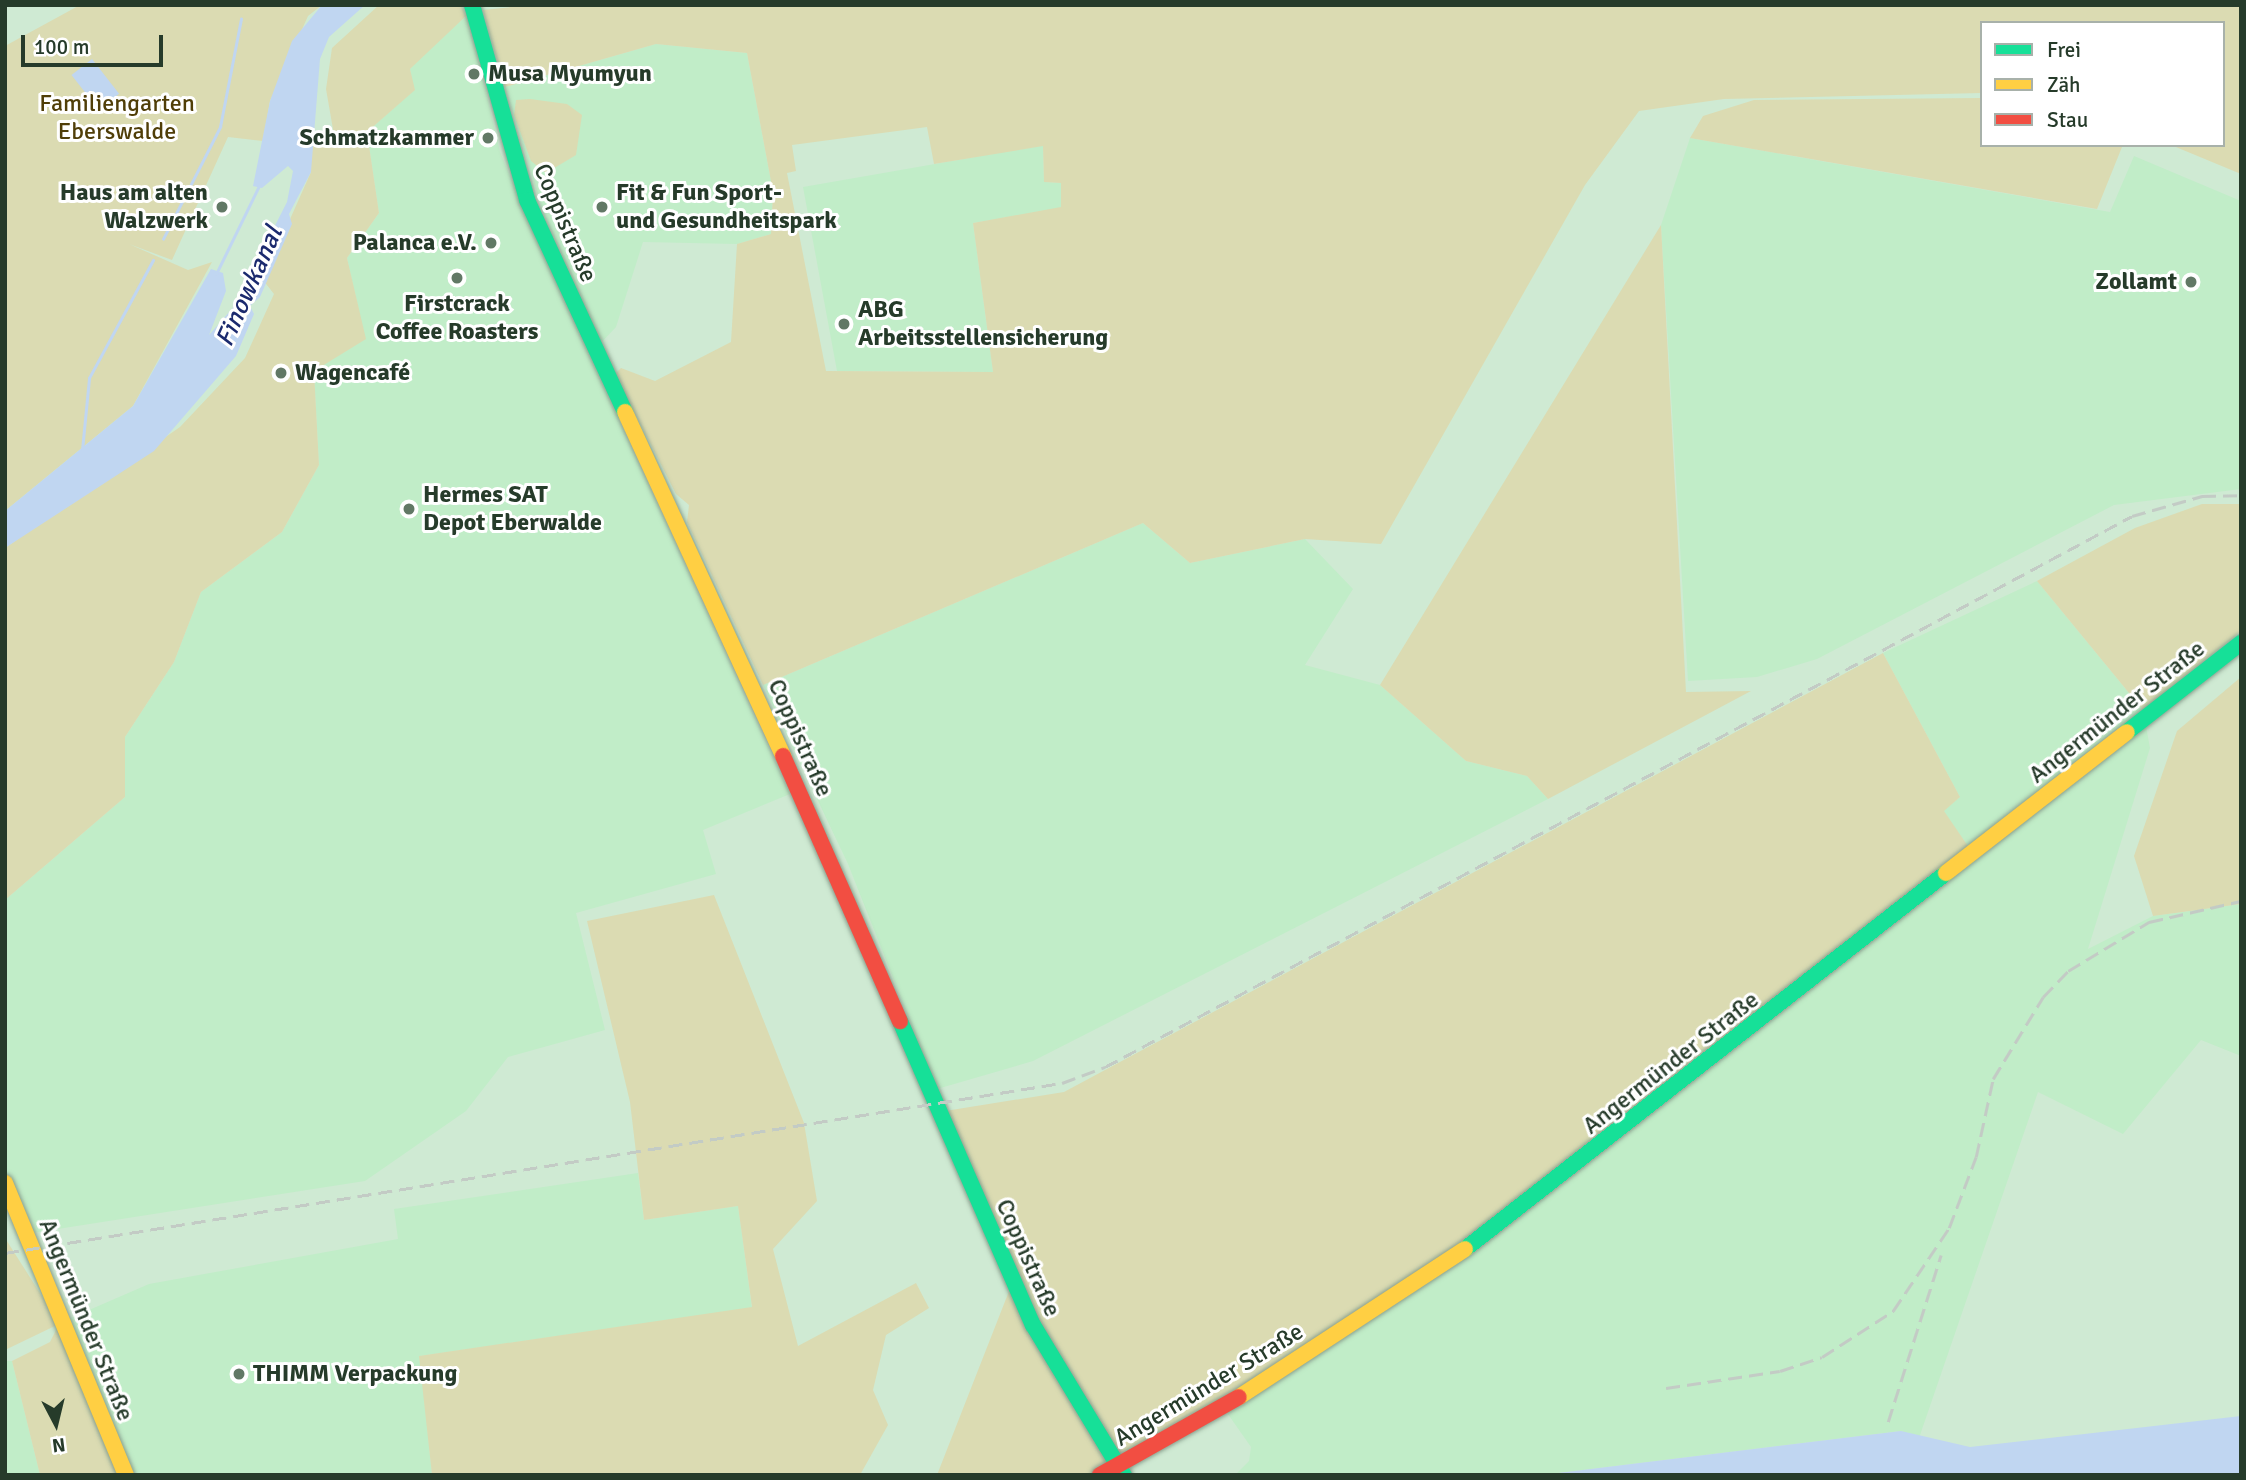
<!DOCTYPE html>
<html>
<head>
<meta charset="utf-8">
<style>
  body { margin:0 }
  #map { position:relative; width:2246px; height:1480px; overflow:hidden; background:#cfead3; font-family:Signika,sans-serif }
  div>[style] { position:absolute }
  .built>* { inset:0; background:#c1edc8 }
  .green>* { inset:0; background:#dbdbb2 }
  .water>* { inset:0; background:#c0d6f1; transform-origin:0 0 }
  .stream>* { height:2.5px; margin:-1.25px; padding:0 1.25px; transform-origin:1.25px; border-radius:1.25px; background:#c0d6f1 }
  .roads { filter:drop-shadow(0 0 2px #8aa08e) drop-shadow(0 0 2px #8aa08e) }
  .fast>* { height:16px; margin:-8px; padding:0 8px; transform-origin:8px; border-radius:8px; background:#16e098 }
  .slow>* { height:16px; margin:-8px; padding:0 8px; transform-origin:8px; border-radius:8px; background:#ffcf43 }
  .jam>* { height:16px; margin:-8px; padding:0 8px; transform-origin:8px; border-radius:8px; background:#f24e42 }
  .rail>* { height:2.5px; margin-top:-1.25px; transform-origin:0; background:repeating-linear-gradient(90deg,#c3cbc5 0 14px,transparent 0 21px) }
  .dots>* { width:19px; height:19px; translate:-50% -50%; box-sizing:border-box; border:4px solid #fff; border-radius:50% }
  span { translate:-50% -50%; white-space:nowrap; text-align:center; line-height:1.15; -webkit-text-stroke:6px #fff; paint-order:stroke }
  .poi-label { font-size:24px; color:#263b2a; font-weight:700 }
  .left { translate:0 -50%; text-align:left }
  .right { translate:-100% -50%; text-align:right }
  .park-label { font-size:24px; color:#503e08 }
  .street-label { font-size:24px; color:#263b2a }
  .water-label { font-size:26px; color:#1b2a6e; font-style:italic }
  .frame { position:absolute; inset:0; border:7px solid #263b2a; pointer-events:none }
  .legend { position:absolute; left:1980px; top:21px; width:245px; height:126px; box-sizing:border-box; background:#fff; border:2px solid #a8b1aa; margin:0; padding:9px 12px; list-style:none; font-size:21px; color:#263b2a }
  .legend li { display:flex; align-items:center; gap:14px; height:35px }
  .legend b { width:35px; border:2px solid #a8b1aa }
  .north { position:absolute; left:21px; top:1389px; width:70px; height:70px; -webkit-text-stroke:5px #fff; paint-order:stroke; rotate:173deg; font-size:19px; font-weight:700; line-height:28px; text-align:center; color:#263b2a }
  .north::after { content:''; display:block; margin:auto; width:24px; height:32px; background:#263b2a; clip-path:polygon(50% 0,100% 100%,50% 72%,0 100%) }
  .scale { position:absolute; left:21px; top:35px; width:142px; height:32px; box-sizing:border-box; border:4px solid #263b2a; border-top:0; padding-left:9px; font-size:21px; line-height:24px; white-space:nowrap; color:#263b2a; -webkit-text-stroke:5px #fff; paint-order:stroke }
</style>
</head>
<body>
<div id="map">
  <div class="built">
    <div style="clip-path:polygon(468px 15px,500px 152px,538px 243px,790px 794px,703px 830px,716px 874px,576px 913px,605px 1030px,508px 1057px,466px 1111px,365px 1181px,32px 1233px,5px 1172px,5px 900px,125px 797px,125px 737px,174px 662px,201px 592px,282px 532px,319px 465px,314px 371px,365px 338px,347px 258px,379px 213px,367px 132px,414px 90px,410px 69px,430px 45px)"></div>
    <div style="clip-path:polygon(656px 44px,747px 53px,773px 192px,771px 234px,737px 244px,643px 242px,616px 327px,601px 343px,542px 209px,505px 87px)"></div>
    <div style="clip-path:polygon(1690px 138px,2110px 212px,2134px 156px,2241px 201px,2241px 489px,2114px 505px,1817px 659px,1757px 677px,1688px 681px,1661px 225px)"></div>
    <div style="clip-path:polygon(1043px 145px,1044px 182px,1061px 183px,1061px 208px,973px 223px,993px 372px,837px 371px,803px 187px)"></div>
    <div style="clip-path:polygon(1143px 523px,1190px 563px,1305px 539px,1353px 589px,1305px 665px,1380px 685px,1466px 761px,1527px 776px,1548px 799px,1033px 1061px,937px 1089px,848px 864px,763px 685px)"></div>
    <div style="clip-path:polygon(2037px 581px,2143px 710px,2150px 748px,2088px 949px,2153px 916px,2241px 904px,2241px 1056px,2201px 1040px,2123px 1134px,2038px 1092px,1919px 1438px,1901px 1431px,1542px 1475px,1235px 1475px,1249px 1461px,1251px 1447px,1223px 1407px,1972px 852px,1943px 811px,1960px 797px,1883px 653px)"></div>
    <div style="clip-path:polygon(638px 1173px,644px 1220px,738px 1206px,752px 1308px,420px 1356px,432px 1475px,126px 1475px,59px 1323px,149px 1284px,398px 1239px,394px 1209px)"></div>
    <div style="clip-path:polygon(5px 1361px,12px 1361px,40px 1475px,5px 1475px)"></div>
  </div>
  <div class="green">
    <div style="clip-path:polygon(80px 5px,322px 5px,308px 16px,270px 101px,263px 141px,228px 137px,172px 260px,129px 244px,188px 270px,212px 262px,133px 406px,5px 511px,5px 46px)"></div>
    <div style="clip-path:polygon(379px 5px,461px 5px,466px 16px,410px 69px,415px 90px,367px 132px,379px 213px,347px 258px,366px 339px,314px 371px,319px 465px,282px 532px,201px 592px,174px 662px,125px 737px,125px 797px,5px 900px,5px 548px,180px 427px,245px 358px,274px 294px,263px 280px,311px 172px,309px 138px,334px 135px,326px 89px,332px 48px)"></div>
    <div style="clip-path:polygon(evenodd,530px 5px,2241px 5px,2241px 174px,2171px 145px,2223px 145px,2223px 23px,1982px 23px,1982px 93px,1724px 99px,1639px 111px,1585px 185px,1381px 544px,1305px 539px,1190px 563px,1143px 523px,763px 685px,687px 522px,689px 505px,676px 494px,615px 374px,621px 368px,655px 381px,731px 342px,737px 244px,771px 234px,773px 192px,747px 53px,656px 44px,505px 87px,483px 10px,530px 5px,927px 127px,934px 164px,1043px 146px,1044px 182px,1061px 183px,1061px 207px,973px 223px,993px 372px,826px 371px,787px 173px,796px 171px,792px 145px,927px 127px)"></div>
    <div style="clip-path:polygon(1981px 98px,1982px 145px,2122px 147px,2097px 209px,1690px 138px,1703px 116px,1754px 100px)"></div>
    <div style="clip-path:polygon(530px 99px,567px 104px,582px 115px,576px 155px,546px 173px,531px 161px,514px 115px,516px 100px)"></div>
    <div style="clip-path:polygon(1661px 225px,1686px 692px,1751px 691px,1548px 799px,1527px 776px,1466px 761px,1380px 685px)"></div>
    <div style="clip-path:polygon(2202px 504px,2241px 504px,2241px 631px,2143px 710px,2037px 581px,2135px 528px)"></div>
    <div style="clip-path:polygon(1883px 653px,1960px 797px,1944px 811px,1972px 852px,1519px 1211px,1119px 1466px,1124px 1475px,937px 1475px,1013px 1281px,939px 1112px,1064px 1092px)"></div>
    <div style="clip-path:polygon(2241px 677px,2241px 904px,2153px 916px,2134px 856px,2177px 731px)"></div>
    <div style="clip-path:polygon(714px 895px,804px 1123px,817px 1201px,773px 1249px,798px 1346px,916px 1283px,929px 1308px,886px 1335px,873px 1390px,888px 1425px,860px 1475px,432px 1475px,419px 1356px,752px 1307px,738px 1206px,644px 1220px,630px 1102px,587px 921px)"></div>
    <div style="clip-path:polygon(5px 1238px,59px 1323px,126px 1475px,40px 1475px,12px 1361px,50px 1342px,59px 1324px,5px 1350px)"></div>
  </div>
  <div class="water">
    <div style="clip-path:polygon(322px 5px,365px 5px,329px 37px,320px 59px,311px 172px,289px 214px,292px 224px,260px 297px,250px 306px,254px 314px,236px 356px,154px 451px,5px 548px,5px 511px,133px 406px,211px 269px,223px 273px,226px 291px,209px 335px,252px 286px,255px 265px,287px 202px,293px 171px,288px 166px,262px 188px,253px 186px,270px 101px,292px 41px)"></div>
    <div style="left:92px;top:59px;width:44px;height:26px;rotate:52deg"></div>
    <div style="clip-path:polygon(2241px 1416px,2241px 1475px,1542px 1475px,1901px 1431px,1970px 1447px)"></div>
  </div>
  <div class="stream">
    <div style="left:163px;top:239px;width:126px;rotate:-63deg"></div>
    <div style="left:220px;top:127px;width:110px;rotate:-79deg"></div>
    <div style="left:216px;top:274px;width:98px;rotate:-64deg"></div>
    <div style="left:82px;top:450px;width:72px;rotate:-84.4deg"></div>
    <div style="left:89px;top:378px;width:134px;rotate:-61.5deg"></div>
  </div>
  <div class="roads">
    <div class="fast">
      <div style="left:472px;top:5px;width:203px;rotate:74.2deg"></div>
      <div style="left:527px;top:200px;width:234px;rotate:65.2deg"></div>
      <div style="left:2127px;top:732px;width:145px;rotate:-38deg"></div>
      <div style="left:900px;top:1021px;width:332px;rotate:66.4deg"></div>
      <div style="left:1033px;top:1325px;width:175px;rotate:58.8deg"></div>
      <div style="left:1465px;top:1249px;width:611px;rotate:-38.01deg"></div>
    </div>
    <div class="slow">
      <div style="left:625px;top:412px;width:379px;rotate:65.3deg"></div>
      <div style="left:1946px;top:873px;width:229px;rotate:-37.9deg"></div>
      <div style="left:5px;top:1183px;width:316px;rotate:67.5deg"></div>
      <div style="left:1239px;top:1397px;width:270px;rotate:-33.2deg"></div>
    </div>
    <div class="jam">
      <div style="left:783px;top:756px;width:290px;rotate:66.2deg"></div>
      <div style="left:1100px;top:1475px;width:159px;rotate:-29.3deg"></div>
    </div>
  </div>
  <div class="rail">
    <div style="left:5px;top:1253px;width:1071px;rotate:-9.14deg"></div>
    <div style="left:1062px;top:1083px;width:46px;rotate:-20.4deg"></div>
    <div style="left:1105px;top:1067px;width:1165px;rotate:-28.21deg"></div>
    <div style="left:2132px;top:516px;width:73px;rotate:-15.9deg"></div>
    <div style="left:2202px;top:496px;width:39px;rotate:-1deg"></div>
    <div style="left:1666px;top:1388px;width:115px;rotate:-8.5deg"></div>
    <div style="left:1780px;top:1371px;width:44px;rotate:-18.4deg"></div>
    <div style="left:1822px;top:1357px;width:85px;rotate:-32.9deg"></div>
    <div style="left:1893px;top:1311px;width:100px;rotate:-56deg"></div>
    <div style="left:1949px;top:1228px;width:76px;rotate:-69.2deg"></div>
    <div style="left:1976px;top:1157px;width:80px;rotate:-77.7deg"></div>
    <div style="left:1993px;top:1079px;width:96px;rotate:-58.6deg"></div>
    <div style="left:2043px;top:997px;width:36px;rotate:-46deg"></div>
    <div style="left:2068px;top:971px;width:95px;rotate:-31.2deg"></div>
    <div style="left:2149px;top:922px;width:94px;rotate:-12.9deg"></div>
    <div style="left:1888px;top:1422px;width:175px;rotate:-72.4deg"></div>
  </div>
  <div class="dots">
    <div style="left:474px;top:74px;background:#617865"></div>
    <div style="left:488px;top:138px;background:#617865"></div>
    <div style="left:222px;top:207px;background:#617865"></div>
    <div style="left:602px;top:207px;background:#617865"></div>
    <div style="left:491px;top:243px;background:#617865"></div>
    <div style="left:457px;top:278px;background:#617865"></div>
    <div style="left:2191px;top:282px;background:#617865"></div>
    <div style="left:844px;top:324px;background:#617865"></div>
    <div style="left:281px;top:373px;background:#617865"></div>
    <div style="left:409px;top:509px;background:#617865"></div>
    <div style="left:239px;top:1374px;background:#617865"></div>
  </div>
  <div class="poi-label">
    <span class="left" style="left:488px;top:74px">Musa Myumyun</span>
    <span class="right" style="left:474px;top:138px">Schmatzkammer</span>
    <span class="right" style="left:208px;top:207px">Haus am alten<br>Walzwerk</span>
    <span class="left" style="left:616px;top:207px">Fit &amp; Fun Sport-<br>und Gesundheitspark</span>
    <span class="right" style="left:477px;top:243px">Palanca e.V.</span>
    <span class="right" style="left:2177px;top:282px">Zollamt</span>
    <span style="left:457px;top:318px">Firstcrack<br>Coffee Roasters</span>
    <span class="left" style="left:858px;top:324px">ABG<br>Arbeitsstellensicherung</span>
    <span class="left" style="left:295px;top:373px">Wagencafé</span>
    <span class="left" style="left:423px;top:509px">Hermes SAT<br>Depot Eberwalde</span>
    <span class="left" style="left:253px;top:1374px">THIMM Verpackung</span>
  </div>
  <div class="park-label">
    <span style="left:117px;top:118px">Familiengarten<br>Eberswalde</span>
  </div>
  <div class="street-label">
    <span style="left:565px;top:223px;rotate:67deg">Coppistraße</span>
    <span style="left:2117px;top:712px;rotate:-38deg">Angermünder Straße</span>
    <span style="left:800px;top:738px;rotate:66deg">Coppistraße</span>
    <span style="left:1671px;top:1063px;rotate:-38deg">Angermünder Straße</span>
    <span style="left:1028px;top:1258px;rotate:66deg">Coppistraße</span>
    <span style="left:86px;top:1320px;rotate:68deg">Angermünder Straße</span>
    <span style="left:1209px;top:1385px;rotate:-31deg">Angermünder Straße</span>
  </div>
  <div class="water-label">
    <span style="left:250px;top:287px;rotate:-66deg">Finowkanal</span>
  </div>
  <div class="frame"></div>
  <ul class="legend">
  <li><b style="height:9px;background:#16e098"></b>Frei</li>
  <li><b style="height:9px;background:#ffcf43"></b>Zäh</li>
  <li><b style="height:9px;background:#f24e42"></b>Stau</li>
  </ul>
  <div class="north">N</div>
  <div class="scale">100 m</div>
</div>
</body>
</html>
